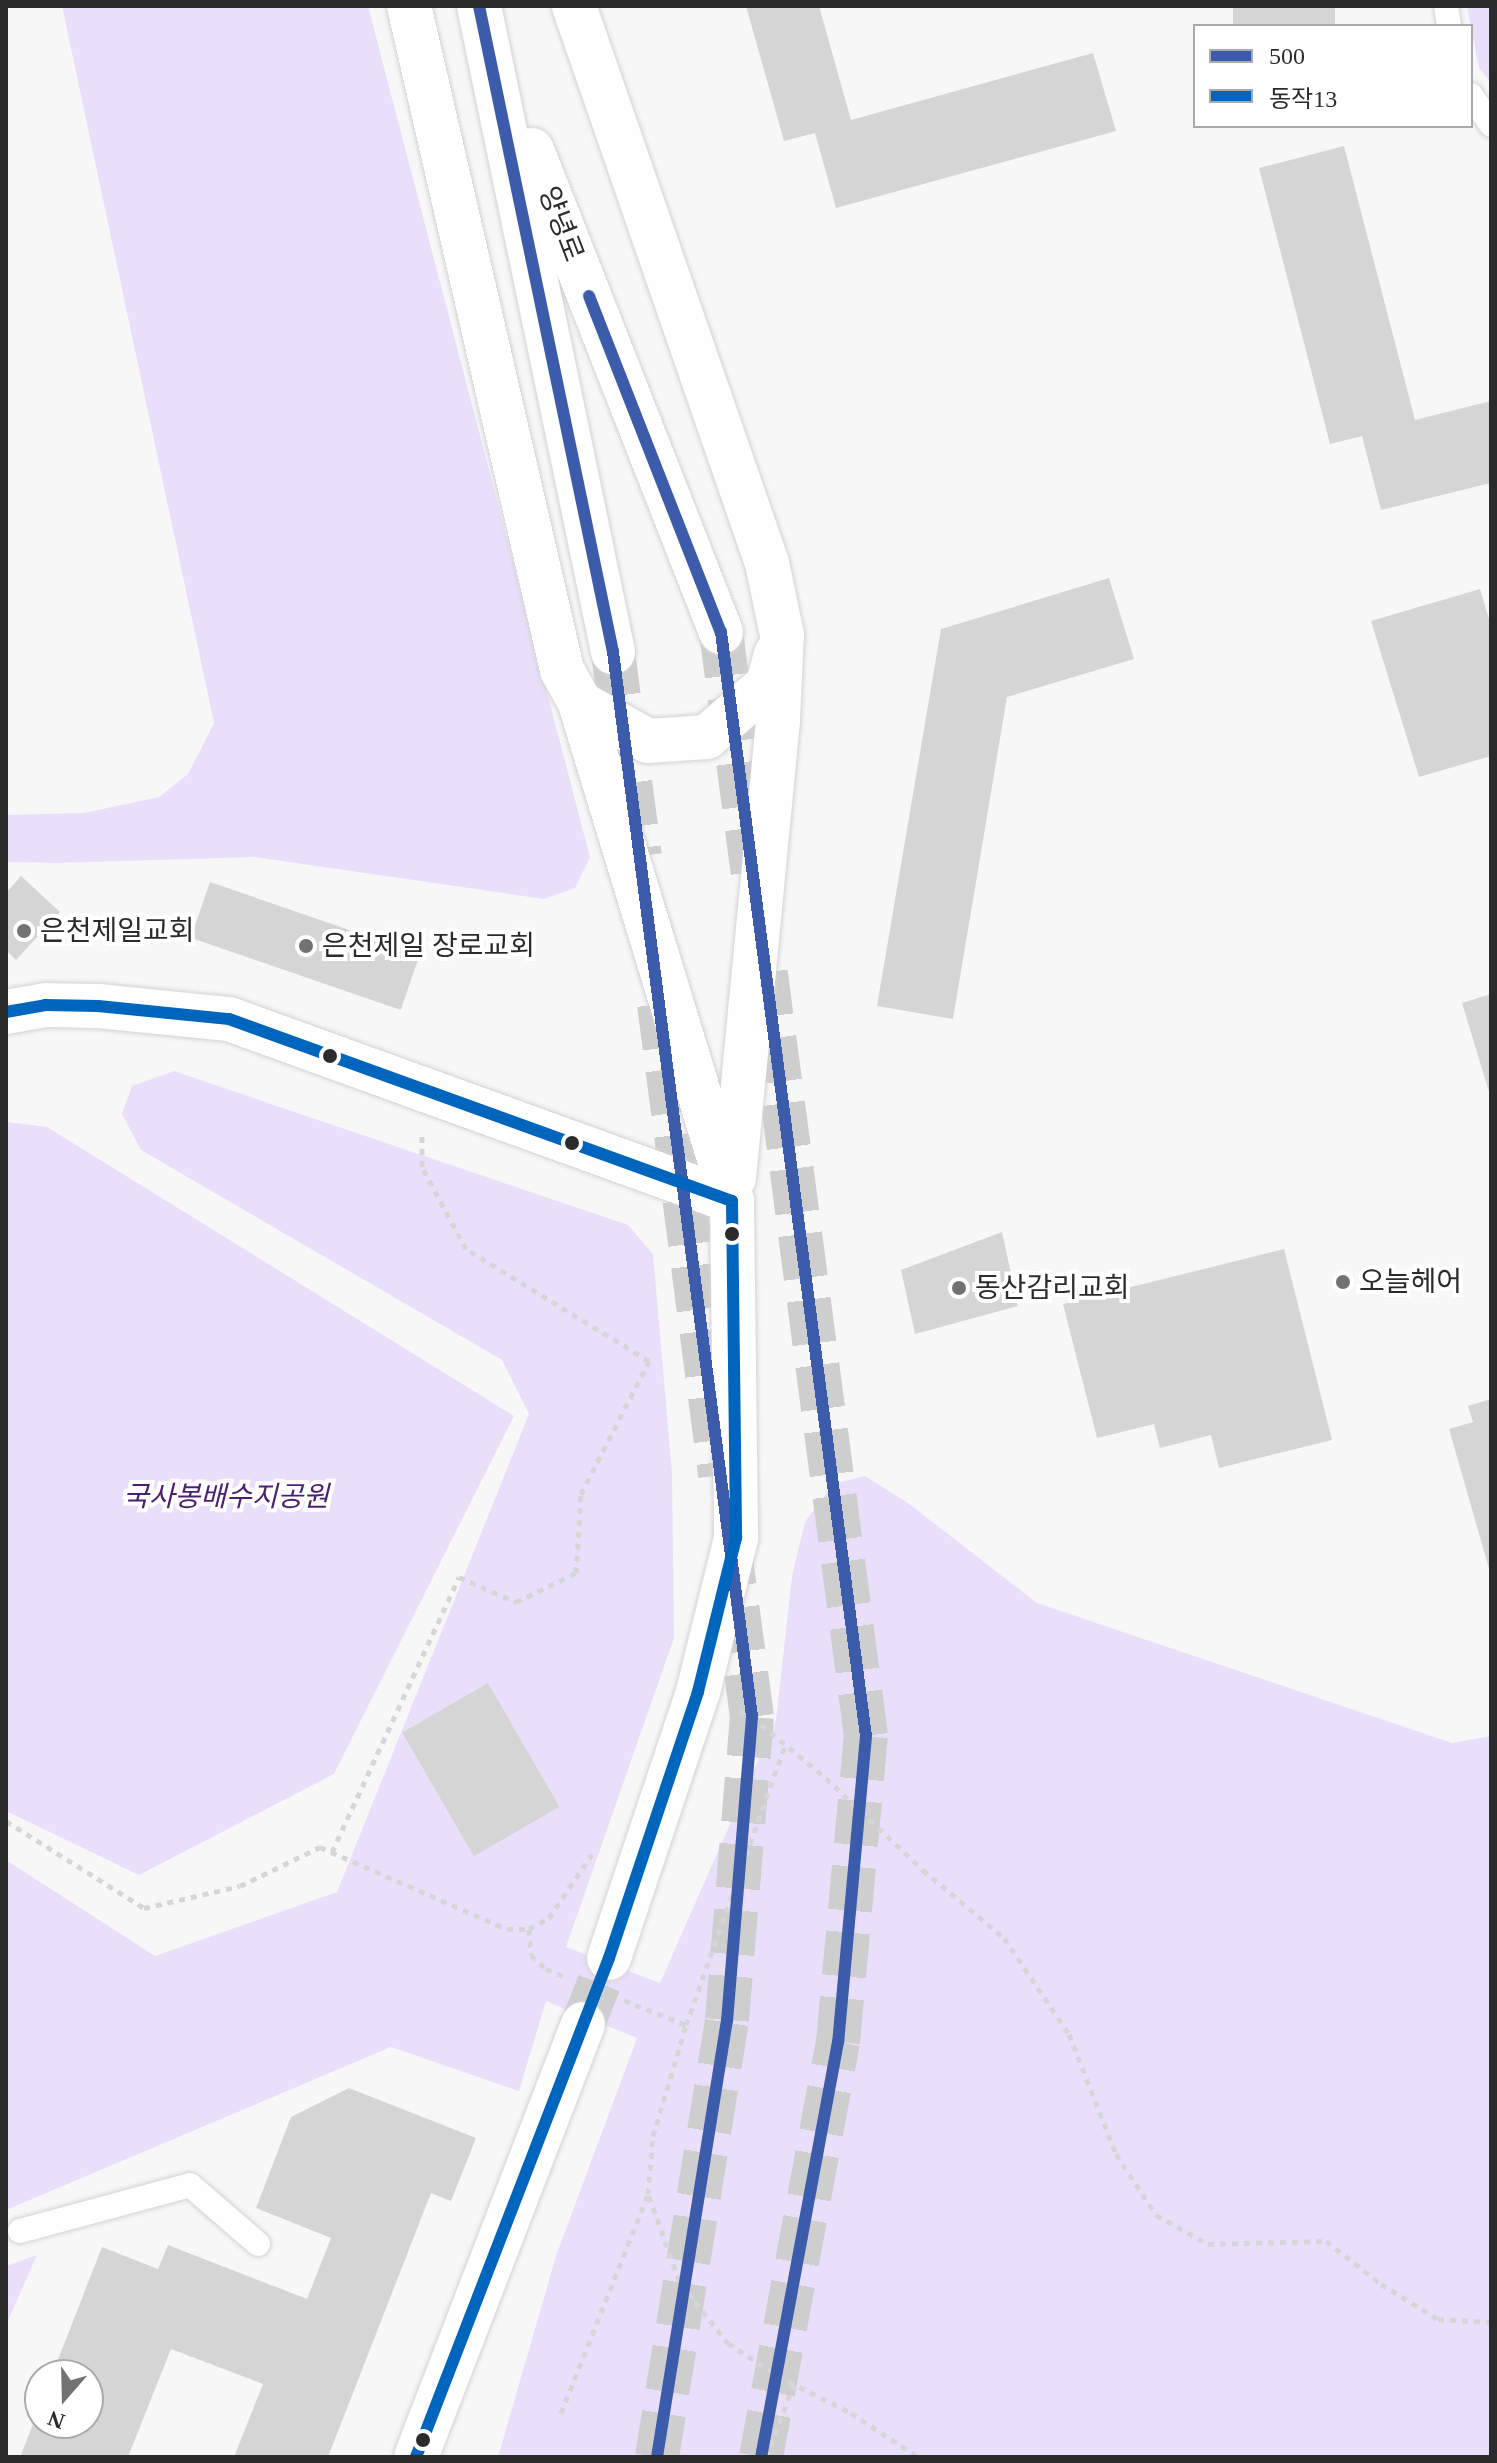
<!DOCTYPE html>
<html>
<head>
<meta charset="utf-8">
<style>
  body { margin:0 }
  #map { position:relative; width:1497px; height:2463px; overflow:hidden; background:#f7f7f8; font-family:"Times New Roman","Noto Sans KR",serif }
  div>[style] { position:absolute }
  .green>* { inset:0; background:#eadffb }
  .building>* { inset:0; background:#d5d5d6; transform-origin:0 0 }
  .minor-tunnel>* { height:44px; margin-top:-22px; transform-origin:0; background:repeating-linear-gradient(90deg,#cececf 0 44px,transparent 0 66px) }
  .secondary-tunnel>* { height:44px; margin-top:-22px; transform-origin:0; background:repeating-linear-gradient(90deg,#cececf 0 44px,transparent 0 66px) }
  .path>* { height:5px; margin-top:-2.5px; transform-origin:0; background:repeating-linear-gradient(90deg,#d7d6d7 0 6px,transparent 0 12px) }
  .roads { filter:drop-shadow(0 0 2px #d3d2d4) drop-shadow(0 0 2px #d3d2d4) }
  .service>* { height:24px; margin:-12px; padding:0 12px; transform-origin:12px; border-radius:12px; background:#fefefe }
  .minor>* { height:44px; margin:-22px; padding:0 22px; transform-origin:22px; border-radius:22px; background:#fefefe }
  .tertiary>* { height:44px; margin:-22px; padding:0 22px; transform-origin:22px; border-radius:22px; background:#fefefe }
  .secondary>* { height:44px; margin:-22px; padding:0 22px; transform-origin:22px; border-radius:22px; background:#fefefe }
  .bus-1>* { height:12px; margin:-6px; padding:0 6px; transform-origin:6px; border-radius:6px; background:#3d5bab }
  .bus-2>* { height:12px; margin:-6px; padding:0 6px; transform-origin:6px; border-radius:6px; background:#0065bd }
  .dots>* { width:22px; height:22px; translate:-50% -50%; box-sizing:border-box; border:4px solid #fff; border-radius:50% }
  span { translate:-50% -50%; white-space:nowrap; text-align:center; line-height:1.15; -webkit-text-stroke:8px #fff; paint-order:stroke }
  .street-label { font-size:28px; color:#2b2b2c }
  .poi-label { font-size:28px; color:#2b2b2c }
  .left { translate:0 -50%; text-align:left }
  .park-label { font-size:28px; color:#4b2074; font-style:italic }
  .frame { position:absolute; inset:0; border:8px solid #2b2b2c; pointer-events:none }
  .legend { position:absolute; left:1193px; top:24px; width:280px; height:104px; box-sizing:border-box; background:#fff; border:2px solid #aaaaab; margin:0; padding:10px 14px; list-style:none; font-size:24px; color:#2b2b2c }
  .legend li { display:flex; align-items:center; gap:16px; height:40px }
  .legend b { width:40px; border:2px solid #aaaaab }
  .north { position:absolute; left:24px; top:2359px; width:80px; height:80px; box-sizing:border-box; background:#fff; border:2px solid #aaaaab; border-radius:50%; rotate:200deg; font-size:22px; font-weight:700; line-height:32px; text-align:center; color:#2b2b2c }
  .north::after { content:''; display:block; margin:auto; width:28px; height:36px; background:#727273; clip-path:polygon(50% 0,100% 100%,50% 72%,0 100%) }
</style>
</head>
<body>
<div id="map">
  <div class="green">
    <div style="clip-path:polygon(62px 6px,368px 6px,590px 857px,575px 888px,544px 899px,254px 857px,58px 863px,6px 862px,6px 815px,84px 813px,159px 797px,188px 774px,214px 723px)"></div>
    <div style="clip-path:polygon(1467px 6px,1491px 6px,1491px 82px,1479px 68px)"></div>
    <div style="clip-path:polygon(174px 1071px,628px 1225px,653px 1254px,672px 1473px,674px 1638px,566px 1947px,660px 1983px,776px 1720px,792px 1576px,805px 1522px,833px 1484px,865px 1476px,908px 1503px,1037px 1603px,1452px 1743px,1491px 1736px,1491px 2457px,498px 2457px,556px 2256px,637px 2038px,546px 2001px,519px 2091px,391px 2047px,6px 2210px,6px 1860px,155px 1956px,337px 1892px,529px 1414px,502px 1360px,141px 1150px,122px 1114px,132px 1086px)"></div>
    <div style="clip-path:polygon(8px 1122px,47px 1127px,514px 1416px,334px 1774px,139px 1875px,6px 1811px)"></div>
    <div style="clip-path:polygon(37px 2255px,6px 2325px,6px 2266px)"></div>
  </div>
  <div class="building">
    <div style="clip-path:polygon(746px 6px,819px 6px,851px 120px,1093px 53px,1116px 131px,836px 208px,815px 133px,784px 141px)"></div>
    <div style="left:1233px;top:6px;width:102px;height:21px"></div>
    <div style="clip-path:polygon(1344px 146px,1415px 420px,1491px 401px,1491px 483px,1381px 510px,1362px 436px,1330px 444px,1259px 168px)"></div>
    <div style="clip-path:polygon(1109px 578px,1134px 659px,1007px 697px,953px 1019px,877px 1006px,941px 629px)"></div>
    <div style="clip-path:polygon(1480px 589px,1491px 626px,1491px 756px,1419px 777px,1371px 621px)"></div>
    <div style="clip-path:polygon(21px 876px,60px 912px,16px 960px,6px 950px,6px 893px)"></div>
    <div style="left:210px;top:882px;width:222px;height:59px;rotate:19deg"></div>
    <div style="clip-path:polygon(1491px 994px,1491px 1094px,1490px 1095px,1462px 1003px)"></div>
    <div style="clip-path:polygon(1002px 1232px,1018px 1306px,915px 1334px,901px 1270px)"></div>
    <div style="clip-path:polygon(1284px 1249px,1332px 1440px,1219px 1468px,1211px 1435px,1160px 1448px,1154px 1424px,1097px 1438px,1063px 1304px)"></div>
    <div style="clip-path:polygon(1491px 1399px,1491px 1572px,1490px 1572px,1449px 1429px,1473px 1422px,1468px 1406px)"></div>
    <div style="left:488px;top:1683px;width:143px;height:99px;rotate:60deg"></div>
    <div style="clip-path:polygon(349px 2088px,476px 2138px,451px 2201px,431px 2193px,328px 2457px,234px 2457px,263px 2384px,171px 2349px,128px 2457px,20px 2457px,40px 2407px,40px 2423px,88px 2423px,88px 2375px,52px 2375px,102px 2247px,158px 2269px,168px 2245px,307px 2299px,331px 2238px,256px 2208px,291px 2117px)"></div>
  </div>
  <div class="minor-tunnel">
    <div style="left:583px;top:2024px;width:71px;rotate:-68.5deg"></div>
  </div>
  <div class="secondary-tunnel">
    <div style="left:721px;top:632px;width:252px;rotate:82.5deg"></div>
    <div style="left:613px;top:652px;width:206px;rotate:82.5deg"></div>
    <div style="left:659px;top:1004px;width:475px;rotate:82.6deg"></div>
    <div style="left:657px;top:2457px;width:443px;rotate:-80.9deg"></div>
    <div style="left:727px;top:2020px;width:304px;rotate:-85.3deg"></div>
    <div style="left:752px;top:1717px;width:159px;rotate:-97.6deg"></div>
    <div style="left:761px;top:2457px;width:422px;rotate:-79.5deg"></div>
    <div style="left:838px;top:2042px;width:307px;rotate:-84.8deg"></div>
    <div style="left:866px;top:1736px;width:784px;rotate:-97.48deg"></div>
  </div>
  <div class="path">
    <div style="left:739px;top:1711px;width:14px;rotate:25deg"></div>
    <div style="left:752px;top:1717px;width:96px;rotate:39.5deg"></div>
    <div style="left:826px;top:1778px;width:134px;rotate:43.5deg"></div>
    <div style="left:923px;top:1870px;width:106px;rotate:40deg"></div>
    <div style="left:1004px;top:1938px;width:116px;rotate:55.9deg"></div>
    <div style="left:1069px;top:2034px;width:129px;rotate:68.6deg"></div>
    <div style="left:1116px;top:2154px;width:73px;rotate:56.7deg"></div>
    <div style="left:1156px;top:2215px;width:60px;rotate:29.1deg"></div>
    <div style="left:1208px;top:2244px;width:118px;rotate:-1.5deg"></div>
    <div style="left:1326px;top:2241px;width:70px;rotate:38deg"></div>
    <div style="left:1381px;top:2284px;width:67px;rotate:31.6deg"></div>
    <div style="left:1438px;top:2319px;width:53px;rotate:3.2deg"></div>
    <div style="left:6px;top:1821px;width:163px;rotate:32.2deg"></div>
    <div style="left:144px;top:1908px;width:98px;rotate:-12.9deg"></div>
    <div style="left:240px;top:1886px;width:89px;rotate:-26deg"></div>
    <div style="left:320px;top:1847px;width:204px;rotate:23.7deg"></div>
    <div style="left:507px;top:1929px;width:22px"></div>
    <div style="left:529px;top:1929px;width:23px;rotate:-29deg"></div>
    <div style="left:549px;top:1918px;width:77px;rotate:-56.1deg"></div>
    <div style="left:332px;top:1852px;width:303px;rotate:-65.2deg"></div>
    <div style="left:459px;top:1577px;width:62px;rotate:23.7deg"></div>
    <div style="left:516px;top:1602px;width:67px;rotate:-25.8deg"></div>
    <div style="left:576px;top:1573px;width:79px;rotate:-86.4deg"></div>
    <div style="left:581px;top:1494px;width:149px;rotate:-62.9deg"></div>
    <div style="left:649px;top:1361px;width:215px;rotate:-148.5deg"></div>
    <div style="left:466px;top:1249px;width:93px;rotate:-118.2deg"></div>
    <div style="left:422px;top:1167px;width:31px;rotate:-90deg"></div>
    <div style="left:529px;top:1929px;width:26px;rotate:86deg"></div>
    <div style="left:531px;top:1955px;width:21px;rotate:43deg"></div>
    <div style="left:546px;top:1969px;width:22px;rotate:22deg"></div>
    <div style="left:624px;top:2000px;width:67px;rotate:22deg"></div>
    <div style="left:649px;top:2196px;width:92px;rotate:70.4deg"></div>
    <div style="left:680px;top:2283px;width:77px;rotate:51.3deg"></div>
    <div style="left:728px;top:2343px;width:60px;rotate:33.4deg"></div>
    <div style="left:778px;top:2376px;width:82px;rotate:26.9deg"></div>
    <div style="left:851px;top:2413px;width:80px;rotate:33.3deg"></div>
    <div style="left:561px;top:2413px;width:236px;rotate:-68.3deg"></div>
    <div style="left:648px;top:2194px;width:58px;rotate:-85.1deg"></div>
    <div style="left:653px;top:2136px;width:116px;rotate:-73.4deg"></div>
    <div style="left:686px;top:2025px;width:297px;rotate:-70.5deg"></div>
    <div style="left:767px;top:2457px;width:79px;rotate:-70deg"></div>
  </div>
  <div class="roads">
    <div class="service">
      <div style="left:1446px;top:6px;width:20px;rotate:81deg"></div>
      <div style="left:1471px;top:95px;width:36px;rotate:56deg"></div>
      <div style="left:20px;top:2231px;width:176px;rotate:-15.1deg"></div>
      <div style="left:190px;top:2185px;width:90px;rotate:40.9deg"></div>
    </div>
    <div class="minor">
      <div style="left:609px;top:1958px;width:280px;rotate:-71.5deg"></div>
      <div style="left:698px;top:1692px;width:159px;rotate:-76.1deg"></div>
      <div style="left:416px;top:2457px;width:464px;rotate:-68.9deg"></div>
    </div>
    <div class="tertiary">
      <div style="left:6px;top:1012px;width:40px;rotate:-10deg"></div>
      <div style="left:45px;top:1005px;width:53px;rotate:1.1deg"></div>
      <div style="left:98px;top:1006px;width:132px;rotate:5.7deg"></div>
      <div style="left:229px;top:1019px;width:535px;rotate:19.89deg"></div>
      <div style="left:732px;top:1201px;width:337px;rotate:89.3deg"></div>
    </div>
    <div class="secondary">
      <div style="left:409px;top:6px;width:681px;rotate:77.02deg"></div>
      <div style="left:562px;top:670px;width:38px;rotate:61deg"></div>
      <div style="left:580px;top:703px;width:521px;rotate:73.03deg"></div>
      <div style="left:479px;top:6px;width:660px;rotate:78.28deg"></div>
      <div style="left:574px;top:6px;width:589px;rotate:70.89deg"></div>
      <div style="left:767px;top:563px;width:74px;rotate:78.2deg"></div>
      <div style="left:782px;top:635px;width:86px;rotate:92.7deg"></div>
      <div style="left:778px;top:721px;width:459px;rotate:95.5deg"></div>
      <div style="left:532px;top:150px;width:518px;rotate:68.59deg"></div>
      <div style="left:580px;top:703px;width:78px;rotate:29.2deg"></div>
      <div style="left:648px;top:741px;width:59px;rotate:-3.9deg"></div>
      <div style="left:707px;top:737px;width:81px;rotate:-41deg"></div>
      <div style="left:768px;top:684px;width:31px;rotate:-75deg"></div>
    </div>
  </div>
  <div class="bus-1">
    <div style="left:479px;top:6px;width:660px;rotate:78.28deg"></div>
    <div style="left:613px;top:652px;width:1074px;rotate:82.56deg"></div>
    <div style="left:752px;top:1717px;width:304px;rotate:94.7deg"></div>
    <div style="left:727px;top:2020px;width:443px;rotate:99.1deg"></div>
    <div style="left:589px;top:296px;width:361px;rotate:68.6deg"></div>
    <div style="left:721px;top:632px;width:1113px;rotate:82.52deg"></div>
    <div style="left:866px;top:1736px;width:307px;rotate:95.2deg"></div>
    <div style="left:838px;top:2042px;width:422px;rotate:100.5deg"></div>
  </div>
  <div class="bus-2">
    <div style="left:6px;top:1012px;width:40px;rotate:-10deg"></div>
    <div style="left:45px;top:1005px;width:53px;rotate:1.1deg"></div>
    <div style="left:98px;top:1006px;width:132px;rotate:5.7deg"></div>
    <div style="left:229px;top:1019px;width:535px;rotate:19.89deg"></div>
    <div style="left:732px;top:1201px;width:337px;rotate:89.3deg"></div>
    <div style="left:736px;top:1538px;width:159px;rotate:103.9deg"></div>
    <div style="left:698px;top:1692px;width:280px;rotate:108.5deg"></div>
    <div style="left:609px;top:1958px;width:535px;rotate:111.15deg"></div>
  </div>
  <div class="dots">
    <div style="left:24px;top:931px;background:#727273"></div>
    <div style="left:306px;top:946px;background:#727273"></div>
    <div style="left:330px;top:1056px;background:#2b2b2c"></div>
    <div style="left:572px;top:1143px;background:#2b2b2c"></div>
    <div style="left:732px;top:1234px;background:#2b2b2c"></div>
    <div style="left:1343px;top:1282px;background:#727273"></div>
    <div style="left:959px;top:1288px;background:#727273"></div>
    <div style="left:423px;top:2440px;background:#2b2b2c"></div>
  </div>
  <div class="street-label">
    <span style="left:561px;top:224px;rotate:69deg">양녕로</span>
  </div>
  <div class="poi-label">
    <span class="left" style="left:40px;top:931px">은천제일교회</span>
    <span class="left" style="left:322px;top:946px">은천제일 장로교회</span>
    <span class="left" style="left:1359px;top:1282px">오늘헤어</span>
    <span class="left" style="left:975px;top:1288px">동산감리교회</span>
  </div>
  <div class="park-label">
    <span style="left:226px;top:1497px">국사봉배수지공원</span>
  </div>
  <div class="frame"></div>
  <ul class="legend">
  <li><b style="height:10px;background:#3d5bab"></b>500</li>
  <li><b style="height:10px;background:#0065bd"></b>동작13</li>
  </ul>
  <div class="north">N</div>
</div>
</body>
</html>
